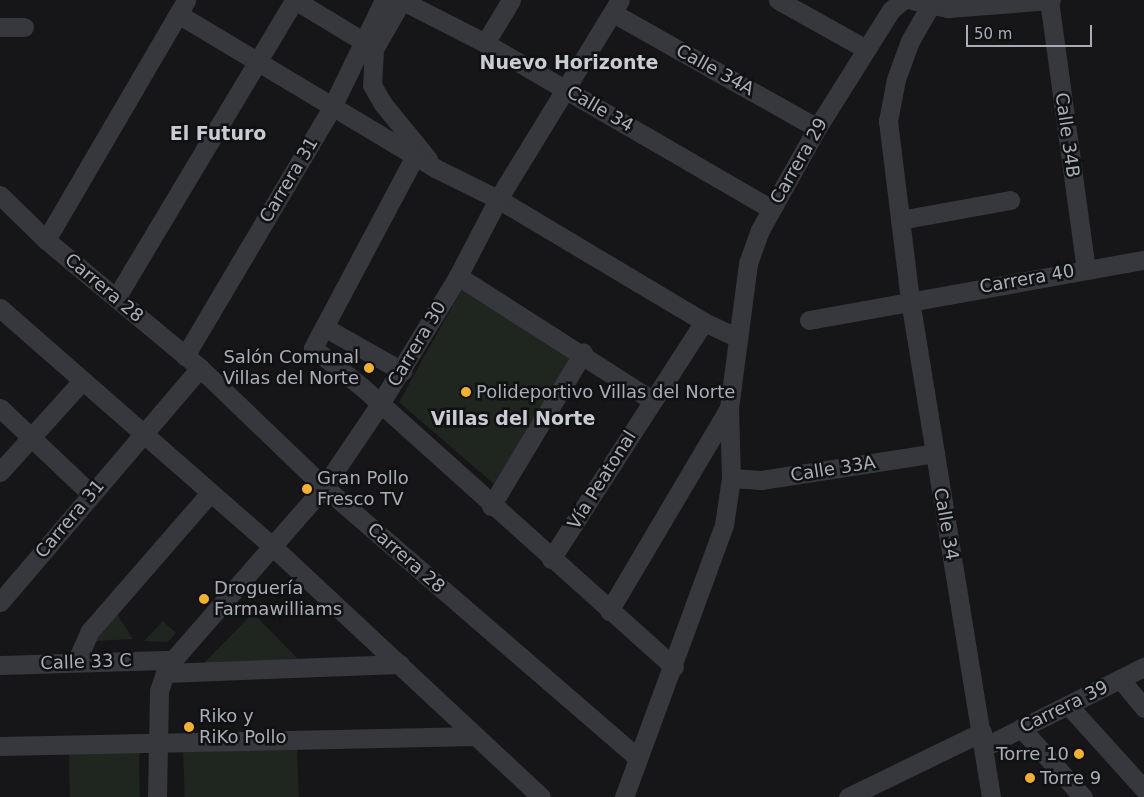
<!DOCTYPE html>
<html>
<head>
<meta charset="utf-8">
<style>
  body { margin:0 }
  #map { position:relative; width:1144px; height:797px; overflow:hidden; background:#161618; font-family:"DejaVu Sans",sans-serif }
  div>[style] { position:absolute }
  .green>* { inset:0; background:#1e261f; transform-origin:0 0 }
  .street>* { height:19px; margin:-9.5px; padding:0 9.5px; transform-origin:9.5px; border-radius:9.5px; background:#37383d }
  .dots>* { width:14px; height:14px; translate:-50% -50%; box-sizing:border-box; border:2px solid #111113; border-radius:50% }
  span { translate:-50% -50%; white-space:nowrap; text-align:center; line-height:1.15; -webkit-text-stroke:5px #111113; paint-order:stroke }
  .street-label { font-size:18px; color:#a8adb8 }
  .poi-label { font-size:18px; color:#a8adb8 }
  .right { translate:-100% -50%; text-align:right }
  .left { translate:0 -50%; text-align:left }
  .neighbourhood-label { font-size:19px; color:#c9ccd4; font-weight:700 }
  .scale { position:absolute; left:966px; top:25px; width:126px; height:22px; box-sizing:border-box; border:2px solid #a8adb8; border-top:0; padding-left:6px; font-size:15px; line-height:18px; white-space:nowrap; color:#a8adb8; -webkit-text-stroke:4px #111113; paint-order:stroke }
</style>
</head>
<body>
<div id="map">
  <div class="green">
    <div style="clip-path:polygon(462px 289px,575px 355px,494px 484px,399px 402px)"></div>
    <div style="clip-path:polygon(253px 613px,302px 663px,203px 664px)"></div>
    <div style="clip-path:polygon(117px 614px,133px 639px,95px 641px)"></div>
    <div style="clip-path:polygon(163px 621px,176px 633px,168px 642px,144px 641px)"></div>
    <div style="left:297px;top:746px;width:51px;height:114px;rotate:88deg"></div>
    <div style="left:139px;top:749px;width:48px;height:70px;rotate:89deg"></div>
  </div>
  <div class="street">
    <div style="left:295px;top:0;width:89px;rotate:31.2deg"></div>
    <div style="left:401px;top:0;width:94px;rotate:27.1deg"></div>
    <div style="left:485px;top:43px;width:331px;rotate:30.1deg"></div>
    <div style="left:402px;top:0;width:56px;rotate:119.7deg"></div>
    <div style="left:374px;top:49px;width:36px;rotate:93deg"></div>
    <div style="left:372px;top:85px;width:22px;rotate:60deg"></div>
    <div style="left:383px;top:104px;width:71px;rotate:50.7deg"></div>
    <div style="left:778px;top:0;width:101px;rotate:29.1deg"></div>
    <div style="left:912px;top:0;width:37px;rotate:13deg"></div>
    <div style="left:948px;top:8px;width:103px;rotate:-4.4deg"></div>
    <div style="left:1049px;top:0;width:272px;rotate:82.2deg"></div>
    <div style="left:930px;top:6px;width:40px;rotate:119.7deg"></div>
    <div style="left:910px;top:41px;width:40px;rotate:110.2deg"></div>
    <div style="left:896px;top:79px;width:43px;rotate:100.8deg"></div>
    <div style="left:888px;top:121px;width:180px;rotate:83deg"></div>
    <div style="left:910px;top:300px;width:504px;rotate:80.74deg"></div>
    <div style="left:613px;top:13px;width:234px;rotate:29.4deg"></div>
    <div style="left:178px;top:14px;width:300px;rotate:30.9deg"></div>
    <div style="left:435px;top:168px;width:70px;rotate:26.2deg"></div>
    <div style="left:498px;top:199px;width:240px;rotate:30.8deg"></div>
    <div style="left:704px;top:322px;width:38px;rotate:25deg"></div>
    <div style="left:0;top:27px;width:24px"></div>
    <div style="left:485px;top:43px;width:50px;rotate:-58.8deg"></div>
    <div style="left:415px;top:156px;width:217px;rotate:118deg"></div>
    <div style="left:313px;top:348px;width:63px;rotate:38.5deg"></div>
    <div style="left:362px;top:387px;width:419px;rotate:41.9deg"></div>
    <div style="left:0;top:195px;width:64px;rotate:44.4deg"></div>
    <div style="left:46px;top:240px;width:200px;rotate:39.7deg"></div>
    <div style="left:200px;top:368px;width:172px;rotate:43.8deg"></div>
    <div style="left:324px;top:487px;width:413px;rotate:40.8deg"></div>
    <div style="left:900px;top:220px;width:112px;rotate:-10.3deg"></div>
    <div style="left:46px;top:240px;width:278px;rotate:-59.7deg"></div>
    <div style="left:458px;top:276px;width:230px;rotate:32.6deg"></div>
    <div style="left:116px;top:298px;width:347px;rotate:-59.1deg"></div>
    <div style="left:0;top:308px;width:361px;rotate:41.2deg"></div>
    <div style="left:272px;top:546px;width:368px;rotate:43deg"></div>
    <div style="left:809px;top:320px;width:340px;rotate:-10.2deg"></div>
    <div style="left:324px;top:327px;width:90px;rotate:29.4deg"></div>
    <div style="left:185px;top:356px;width:289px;rotate:-59.4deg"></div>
    <div style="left:332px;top:107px;width:119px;rotate:-64.1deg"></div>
    <div style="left:0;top:408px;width:125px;rotate:43.4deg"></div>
    <div style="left:0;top:472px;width:122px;rotate:-48deg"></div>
    <div style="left:731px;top:478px;width:30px;rotate:4deg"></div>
    <div style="left:761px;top:480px;width:176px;rotate:-8.8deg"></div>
    <div style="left:491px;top:506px;width:179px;rotate:-59deg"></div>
    <div style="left:551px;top:559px;width:282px;rotate:-57.2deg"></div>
    <div style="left:0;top:602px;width:308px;rotate:-49.5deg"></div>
    <div style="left:609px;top:611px;width:236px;rotate:-59.4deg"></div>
    <div style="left:76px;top:662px;width:34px;rotate:-66deg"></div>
    <div style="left:90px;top:631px;width:183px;rotate:-49deg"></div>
    <div style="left:0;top:665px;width:173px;rotate:-1.7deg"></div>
    <div style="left:165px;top:673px;width:235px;rotate:-2.2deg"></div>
    <div style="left:1120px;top:679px;width:38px;rotate:50deg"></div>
    <div style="left:1068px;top:705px;width:113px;rotate:47.9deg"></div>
    <div style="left:1021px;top:728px;width:93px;rotate:48.1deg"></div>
    <div style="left:0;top:746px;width:475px;rotate:-1.2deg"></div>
    <div style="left:984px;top:747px;width:179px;rotate:-26.6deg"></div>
    <div style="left:157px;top:797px;width:106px;rotate:-88.9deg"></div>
    <div style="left:159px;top:691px;width:19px;rotate:-72deg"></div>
    <div style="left:165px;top:673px;width:15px;rotate:-58deg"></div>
    <div style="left:173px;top:660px;width:230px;rotate:-48.9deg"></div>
    <div style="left:324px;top:487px;width:100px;rotate:-56deg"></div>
    <div style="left:380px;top:404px;width:150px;rotate:-58.6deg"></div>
    <div style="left:458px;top:276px;width:87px;rotate:-62.5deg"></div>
    <div style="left:498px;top:199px;width:233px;rotate:-58.5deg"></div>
    <div style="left:624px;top:797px;width:290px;rotate:-69.8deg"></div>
    <div style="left:724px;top:525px;width:48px;rotate:-81.5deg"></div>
    <div style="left:731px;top:478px;width:70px;rotate:-91.6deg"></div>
    <div style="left:729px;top:408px;width:146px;rotate:-82.5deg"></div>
    <div style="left:748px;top:263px;width:35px;rotate:-70deg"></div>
    <div style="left:760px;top:230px;width:117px;rotate:-60.8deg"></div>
    <div style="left:817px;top:128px;width:139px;rotate:-57.9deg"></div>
    <div style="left:891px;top:10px;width:16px;rotate:-40deg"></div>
    <div style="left:848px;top:797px;width:149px;rotate:-25.9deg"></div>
  </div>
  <div class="dots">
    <div style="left:369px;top:368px;background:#f2b134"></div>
    <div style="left:466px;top:392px;background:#f2b134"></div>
    <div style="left:307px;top:489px;background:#f2b134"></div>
    <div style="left:204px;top:599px;background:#f2b134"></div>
    <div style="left:189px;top:727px;background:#f2b134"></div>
    <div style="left:1079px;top:754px;background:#f2b134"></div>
    <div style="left:1030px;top:778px;background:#f2b134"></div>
  </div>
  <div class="street-label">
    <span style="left:715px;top:70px;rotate:29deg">Calle 34A</span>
    <span style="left:600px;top:109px;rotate:30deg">Calle 34</span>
    <span style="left:1067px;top:135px;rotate:82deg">Calle 34B</span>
    <span style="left:799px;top:161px;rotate:-60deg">Carrera 29</span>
    <span style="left:289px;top:180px;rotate:-59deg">Carrera 31</span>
    <span style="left:1027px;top:279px;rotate:-10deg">Carrera 40</span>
    <span style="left:104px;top:288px;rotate:40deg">Carrera 28</span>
    <span style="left:417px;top:344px;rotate:-59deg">Carrera 30</span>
    <span style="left:833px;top:469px;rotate:-9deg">Calle 33A</span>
    <span style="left:602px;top:480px;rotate:-58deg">Vía Peatonal</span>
    <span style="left:70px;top:519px;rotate:-50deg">Carrera 31</span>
    <span style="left:946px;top:524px;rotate:80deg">Calle 34</span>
    <span style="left:406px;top:558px;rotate:41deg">Carrera 28</span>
    <span style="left:86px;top:662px;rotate:-2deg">Calle 33 C</span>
    <span style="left:1064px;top:707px;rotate:-26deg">Carrera 39</span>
  </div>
  <div class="poi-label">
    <span class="right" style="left:359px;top:368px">Salón Comunal<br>Villas del Norte</span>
    <span class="left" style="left:476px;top:392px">Polideportivo Villas del Norte</span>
    <span class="left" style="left:317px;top:489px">Gran Pollo<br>Fresco TV</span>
    <span class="left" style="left:214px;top:599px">Droguería<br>Farmawilliams</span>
    <span class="left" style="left:199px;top:727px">Riko y<br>RiKo Pollo</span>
    <span class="right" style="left:1069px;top:754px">Torre 10</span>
    <span class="left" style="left:1040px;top:778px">Torre 9</span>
  </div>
  <div class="neighbourhood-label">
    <span style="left:569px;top:63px">Nuevo Horizonte</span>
    <span style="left:218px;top:134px">El Futuro</span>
    <span style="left:513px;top:419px">Villas del Norte</span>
  </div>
  <div class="scale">50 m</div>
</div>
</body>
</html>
